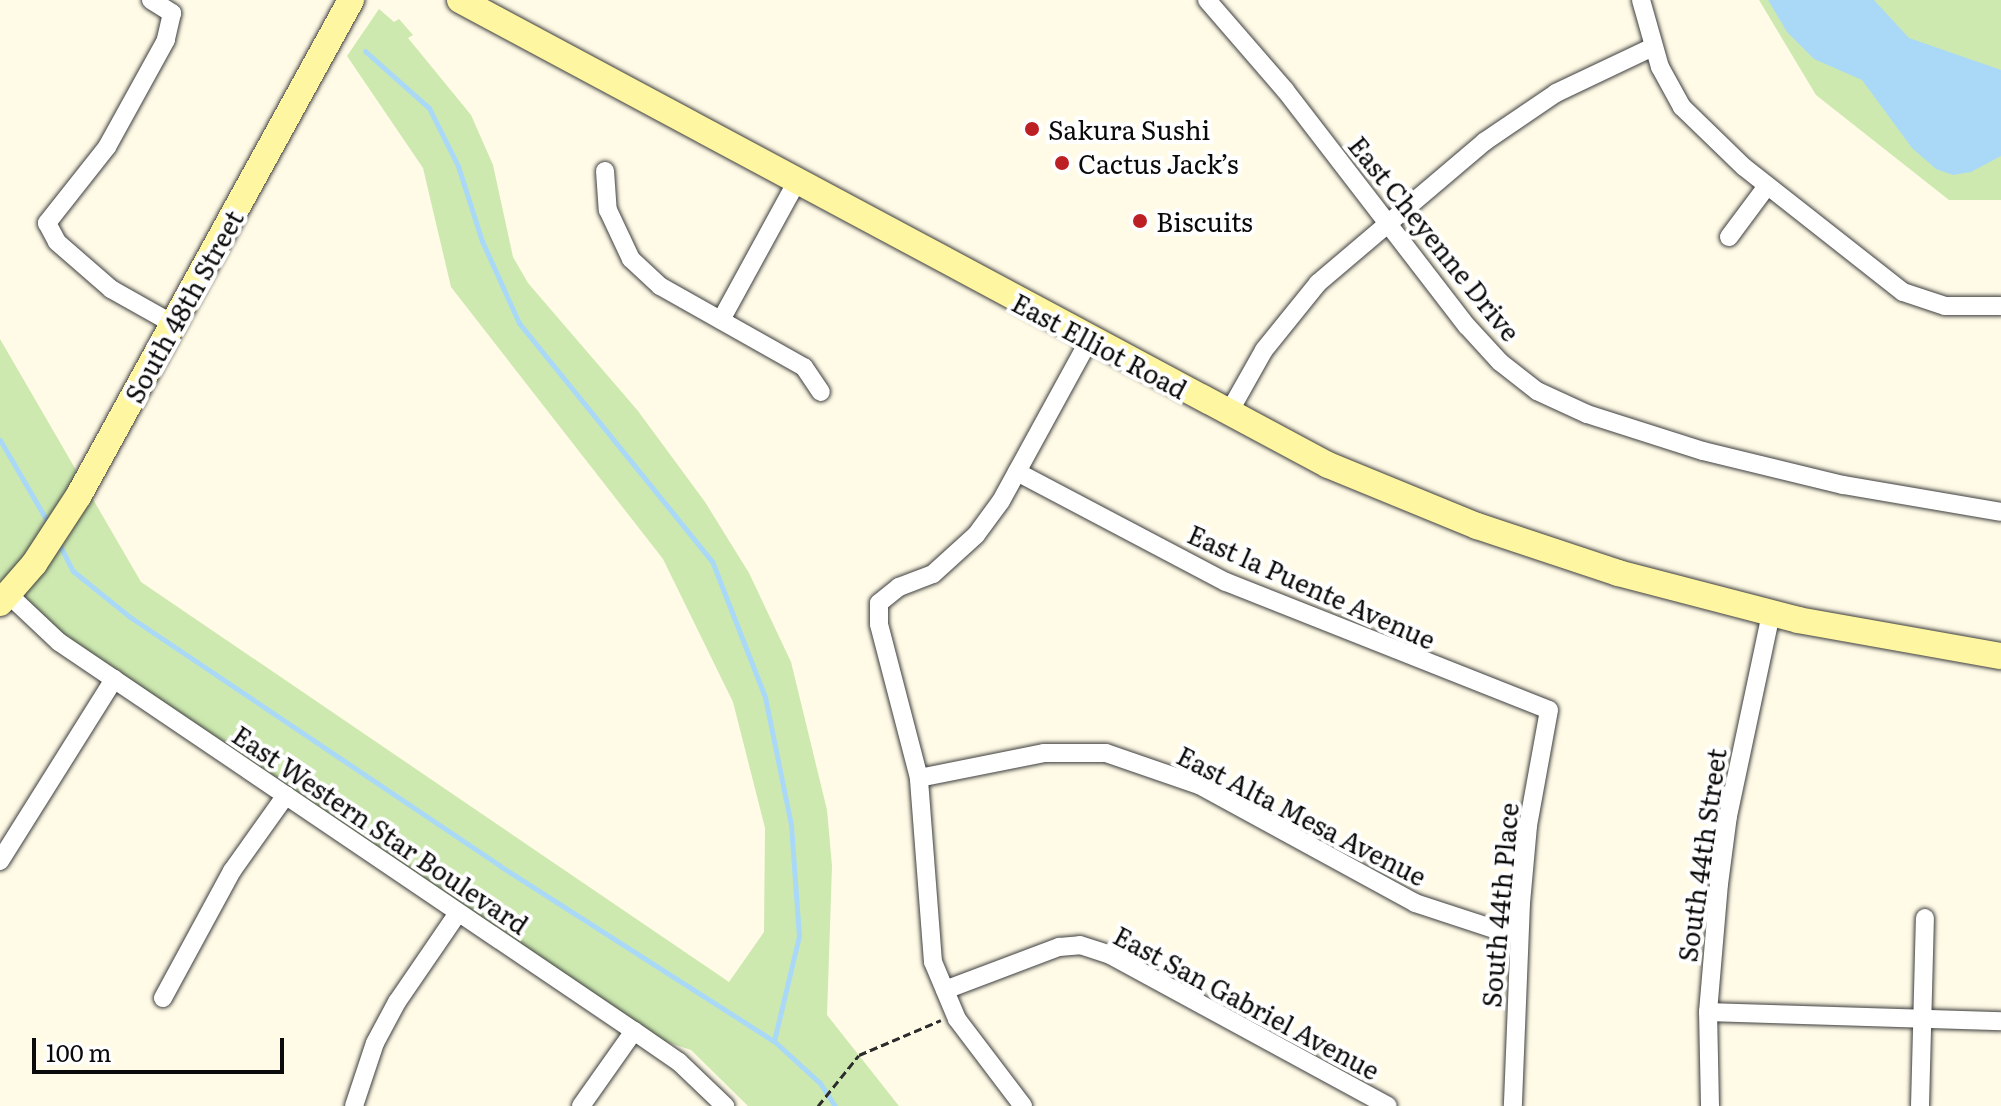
<!DOCTYPE html>
<html>
<head>
<meta charset="utf-8">
<style>
  body { margin:0 }
  #map { position:relative; width:2001px; height:1106px; overflow:hidden; background:#fffbe7; font-family:Literata,serif }
  div>[style] { position:absolute }
  .green>* { inset:0; background:#cde9b0 }
  .water>* { inset:0; background:#aad9f8 }
  .stream>* { height:5px; margin:-2.5px; padding:0 2.5px; transform-origin:2.5px; border-radius:2.5px; background:#aad9f8 }
  .path>* { height:3px; margin-top:-1.5px; transform-origin:0; background:repeating-linear-gradient(90deg,#2c2c2c 0 8px,transparent 0 12px) }
  .roads { filter:drop-shadow(0 0 2px #3d3d3d) drop-shadow(0 0 2px #3d3d3d) }
  .minor>* { height:18px; margin:-9px; padding:0 9px; transform-origin:9px; border-radius:9px; background:#fff }
  .secondary>* { height:26px; margin:-13px; padding:0 13px; transform-origin:13px; border-radius:13px; background:#fff6a2 }
  .dots>* { width:22px; height:22px; translate:-50% -50%; box-sizing:border-box; border:4px solid #fff; border-radius:50% }
  span { translate:-50% -50%; white-space:nowrap; text-align:center; line-height:1.15; -webkit-text-stroke:8px #fff; paint-order:stroke }
  .poi-label { font-size:26px; color:#0a0a0a }
  .left { translate:0 -50%; text-align:left }
  .street-label { font-size:26px; color:#0a0a0a }
  .scale { position:absolute; left:32px; top:1038px; width:252px; height:36px; box-sizing:border-box; border:4px solid #0a0a0a; border-top:0; padding-left:10px; font-size:24px; line-height:28px; white-space:nowrap; color:#0a0a0a; -webkit-text-stroke:6px #fff; paint-order:stroke }
</style>
</head>
<body>
<div id="map">
  <div class="green">
    <div style="clip-path:polygon(1759px 0,2001px 0,2001px 200px,1949px 200px,1816px 95px)"></div>
    <div style="clip-path:polygon(379px 9px,394px 22px,399px 19px,413px 35px,408px 38px,471px 115px,493px 165px,513px 257px,528px 283px,638px 411px,705px 502px,749px 573px,791px 662px,827px 810px,832px 866px,827px 1015px,899px 1106px,748px 1106px,691px 1050px,634px 1031px,286px 795px,8px 594px,0 581px,0 339px,141px 582px,729px 982px,764px 932px,765px 828px,733px 702px,663px 559px,451px 287px,423px 168px,347px 56px)"></div>
  </div>
  <div class="water">
    <div style="clip-path:polygon(1768px 0,1874px 0,1909px 38px,2001px 70px,2001px 156px,1971px 172px,1953px 175px,1936px 169px,1912px 148px,1862px 80px,1814px 59px,1787px 32px)"></div>
  </div>
  <div class="stream">
    <div style="left:365px;top:51px;width:86px;rotate:41.7deg"></div>
    <div style="left:429px;top:108px;width:65px;rotate:63.4deg"></div>
    <div style="left:458px;top:166px;width:79px;rotate:72.3deg"></div>
    <div style="left:482px;top:241px;width:90px;rotate:65.7deg"></div>
    <div style="left:519px;top:323px;width:306px;rotate:51deg"></div>
    <div style="left:712px;top:561px;width:146px;rotate:68.7deg"></div>
    <div style="left:765px;top:697px;width:131px;rotate:78.5deg"></div>
    <div style="left:791px;top:825px;width:111px;rotate:85.9deg"></div>
    <div style="left:799px;top:936px;width:108px;rotate:103.4deg"></div>
    <div style="left:0;top:440px;width:99px;rotate:59.8deg"></div>
    <div style="left:58px;top:542px;width:33px;rotate:63deg"></div>
    <div style="left:73px;top:571px;width:73px;rotate:38.9deg"></div>
    <div style="left:130px;top:617px;width:446px;rotate:33.9deg"></div>
    <div style="left:500px;top:866px;width:325px;rotate:32.6deg"></div>
    <div style="left:774px;top:1041px;width:62px;rotate:42.4deg"></div>
    <div style="left:820px;top:1083px;width:27px;rotate:57deg"></div>
  </div>
  <div class="path">
    <div style="left:818px;top:1106px;width:65px;rotate:-51.2deg"></div>
    <div style="left:859px;top:1055px;width:89px;rotate:-23.1deg"></div>
  </div>
  <div class="roads">
    <div class="minor">
      <div style="left:151px;top:0;width:25px;rotate:32deg"></div>
      <div style="left:172px;top:13px;width:28px;rotate:103deg"></div>
      <div style="left:166px;top:40px;width:122px;rotate:118.9deg"></div>
      <div style="left:107px;top:147px;width:97px;rotate:128.3deg"></div>
      <div style="left:47px;top:223px;width:21px;rotate:62deg"></div>
      <div style="left:57px;top:242px;width:72px;rotate:41deg"></div>
      <div style="left:111px;top:289px;width:71px;rotate:29.4deg"></div>
      <div style="left:1207px;top:0;width:119px;rotate:49.1deg"></div>
      <div style="left:1285px;top:90px;width:298px;rotate:52.4deg"></div>
      <div style="left:1467px;top:326px;width:49px;rotate:47.5deg"></div>
      <div style="left:1500px;top:362px;width:47px;rotate:38.1deg"></div>
      <div style="left:1537px;top:391px;width:55px;rotate:24.7deg"></div>
      <div style="left:1587px;top:414px;width:122px;rotate:17.7deg"></div>
      <div style="left:1703px;top:451px;width:144px;rotate:13.7deg"></div>
      <div style="left:1843px;top:485px;width:160px;rotate:9.7deg"></div>
      <div style="left:1641px;top:0;width:70px;rotate:74.2deg"></div>
      <div style="left:1660px;top:67px;width:46px;rotate:61.2deg"></div>
      <div style="left:1682px;top:107px;width:86px;rotate:44.1deg"></div>
      <div style="left:1744px;top:167px;width:202px;rotate:38.2deg"></div>
      <div style="left:1903px;top:292px;width:44px;rotate:18.4deg"></div>
      <div style="left:1945px;top:306px;width:56px"></div>
      <div style="left:605px;top:171px;width:39px;rotate:86deg"></div>
      <div style="left:608px;top:210px;width:54px;rotate:64.9deg"></div>
      <div style="left:631px;top:259px;width:40px;rotate:43deg"></div>
      <div style="left:660px;top:286px;width:165px;rotate:29.4deg"></div>
      <div style="left:804px;top:367px;width:30px;rotate:56deg"></div>
      <div style="left:1729px;top:237px;width:64px;rotate:-53.3deg"></div>
      <div style="left:721px;top:320px;width:158px;rotate:-61.3deg"></div>
      <div style="left:1228px;top:414px;width:73px;rotate:-60.6deg"></div>
      <div style="left:1264px;top:350px;width:86px;rotate:-51.1deg"></div>
      <div style="left:1318px;top:283px;width:218px;rotate:-40.3deg"></div>
      <div style="left:1484px;top:142px;width:87px;rotate:-34.2deg"></div>
      <div style="left:1556px;top:93px;width:107px;rotate:-25.4deg"></div>
      <div style="left:1017px;top:472px;width:236px;rotate:27.8deg"></div>
      <div style="left:1226px;top:582px;width:347px;rotate:21.6deg"></div>
      <div style="left:1549px;top:710px;width:118px;rotate:100.3deg"></div>
      <div style="left:1528px;top:826px;width:77px;rotate:95.2deg"></div>
      <div style="left:1521px;top:903px;width:203px;rotate:92.3deg"></div>
      <div style="left:8px;top:594px;width:70px;rotate:43.3deg"></div>
      <div style="left:59px;top:642px;width:694px;rotate:34.08deg"></div>
      <div style="left:634px;top:1031px;width:55px;rotate:34.6deg"></div>
      <div style="left:679px;top:1062px;width:64px;rotate:43.7deg"></div>
      <div style="left:919px;top:778px;width:127px;rotate:-11.3deg"></div>
      <div style="left:1044px;top:753px;width:62px"></div>
      <div style="left:1106px;top:753px;width:98px;rotate:19deg"></div>
      <div style="left:1199px;top:785px;width:246px;rotate:28.6deg"></div>
      <div style="left:1415px;top:903px;width:83px;rotate:18.2deg"></div>
      <div style="left:1494px;top:929px;width:25px;rotate:-2deg"></div>
      <div style="left:0;top:861px;width:215px;rotate:-57.9deg"></div>
      <div style="left:945px;top:990px;width:122px;rotate:-20.7deg"></div>
      <div style="left:1059px;top:947px;width:21px;rotate:-5deg"></div>
      <div style="left:1080px;top:945px;width:32px;rotate:18deg"></div>
      <div style="left:1110px;top:955px;width:316px;rotate:28.5deg"></div>
      <div style="left:163px;top:998px;width:145px;rotate:-61.5deg"></div>
      <div style="left:232px;top:871px;width:93px;rotate:-54.6deg"></div>
      <div style="left:1708px;top:1012px;width:293px;rotate:1.8deg"></div>
      <div style="left:354px;top:1106px;width:66px;rotate:-71.6deg"></div>
      <div style="left:375px;top:1043px;width:47px;rotate:-61.8deg"></div>
      <div style="left:397px;top:1002px;width:108px;rotate:-55.6deg"></div>
      <div style="left:581px;top:1106px;width:92px;rotate:-54.8deg"></div>
      <div style="left:1023px;top:1106px;width:109px;rotate:-127.2deg"></div>
      <div style="left:957px;top:1019px;width:62px;rotate:-112.8deg"></div>
      <div style="left:933px;top:962px;width:185px;rotate:-94.4deg"></div>
      <div style="left:919px;top:778px;width:159px;rotate:-104.6deg"></div>
      <div style="left:879px;top:624px;width:21px;rotate:-90deg"></div>
      <div style="left:879px;top:603px;width:26px;rotate:-39deg"></div>
      <div style="left:899px;top:587px;width:36px;rotate:-21deg"></div>
      <div style="left:933px;top:574px;width:58px;rotate:-42.2deg"></div>
      <div style="left:976px;top:535px;width:42px;rotate:-53.7deg"></div>
      <div style="left:1001px;top:501px;width:183px;rotate:-61.3deg"></div>
      <div style="left:1710px;top:1106px;width:94px;rotate:-91.2deg"></div>
      <div style="left:1708px;top:1012px;width:128px;rotate:-85.1deg"></div>
      <div style="left:1719px;top:884px;width:69px;rotate:-82.5deg"></div>
      <div style="left:1728px;top:816px;width:207px;rotate:-78deg"></div>
      <div style="left:1920px;top:1106px;width:188px;rotate:-88.5deg"></div>
    </div>
    <div class="secondary">
      <div style="left:460px;top:0;width:985px;rotate:28.18deg"></div>
      <div style="left:1328px;top:465px;width:161px;rotate:22.3deg"></div>
      <div style="left:1477px;top:526px;width:149px;rotate:18.4deg"></div>
      <div style="left:1618px;top:573px;width:186px;rotate:14.6deg"></div>
      <div style="left:1798px;top:620px;width:206px;rotate:10.1deg"></div>
      <div style="left:0;top:603px;width:52px;rotate:-48.9deg"></div>
      <div style="left:34px;top:564px;width:82px;rotate:-56.9deg"></div>
      <div style="left:79px;top:495px;width:565px;rotate:-61.21deg"></div>
    </div>
  </div>
  <div class="dots">
    <div style="left:1032px;top:129px;background:#bc2024"></div>
    <div style="left:1062px;top:163px;background:#bc2024"></div>
    <div style="left:1140px;top:221px;background:#bc2024"></div>
  </div>
  <div class="poi-label">
    <span class="left" style="left:1048px;top:129px">Sakura Sushi</span>
    <span class="left" style="left:1078px;top:163px">Cactus Jack’s</span>
    <span class="left" style="left:1156px;top:221px">Biscuits</span>
  </div>
  <div class="street-label">
    <span style="left:1435px;top:238px;rotate:51deg">East Cheyenne Drive</span>
    <span style="left:183px;top:306px;rotate:-61deg">South 48th Street</span>
    <span style="left:1100px;top:345px;rotate:28deg">East Elliot Road</span>
    <span style="left:1312px;top:586px;rotate:24deg">East la Puente Avenue</span>
    <span style="left:1302px;top:815px;rotate:27deg">East Alta Mesa Avenue</span>
    <span style="left:381px;top:829px;rotate:34deg">East Western Star Boulevard</span>
    <span style="left:1701px;top:855px;rotate:-82deg">South 44th Street</span>
    <span style="left:1499px;top:905px;rotate:-85deg">South 44th Place</span>
    <span style="left:1247px;top:1002px;rotate:28deg">East San Gabriel Avenue</span>
  </div>
  <div class="scale">100 m</div>
</div>
</body>
</html>
